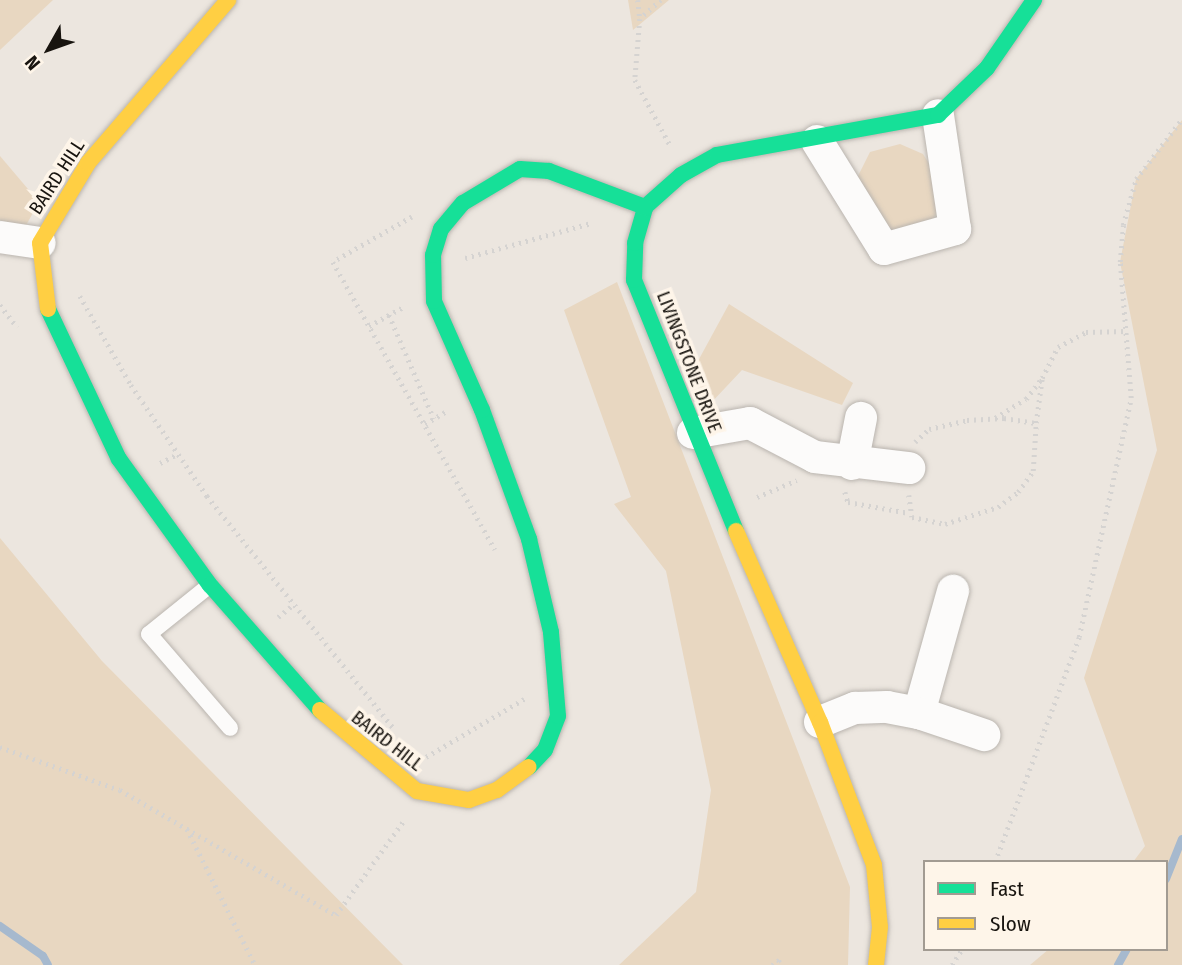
<!DOCTYPE html>
<html>
<head>
<meta charset="utf-8">
<style>
  body { margin:0 }
  #map { position:relative; width:1182px; height:965px; overflow:hidden; background:#ece6df; font-family:"Fira Sans Condensed",sans-serif }
  div>[style] { position:absolute }
  .green>* { inset:0; background:#e8d7c1 }
  .stream>* { height:8px; margin:-4px; padding:0 4px; transform-origin:4px; border-radius:4px; background:#a6b9ce }
  .path>* { height:4.5px; margin-top:-2.25px; transform-origin:0; background:repeating-linear-gradient(90deg,#d5d3d1 0 2px,transparent 0 7px) }
  .roads { filter:drop-shadow(0 0 2px #bab5af) drop-shadow(0 0 2px #bab5af) }
  .lane>* { height:16px; margin:-8px; padding:0 8px; transform-origin:8px; border-radius:8px; background:#fcfbfa }
  .street>* { height:32px; margin:-16px; padding:0 16px; transform-origin:16px; border-radius:16px; background:#fcfbfa }
  .fast>* { height:16px; margin:-8px; padding:0 8px; transform-origin:8px; border-radius:8px; background:#16e098 }
  .slow>* { height:16px; margin:-8px; padding:0 8px; transform-origin:8px; border-radius:8px; background:#ffcf43 }
  span { translate:-50% -50%; white-space:nowrap; text-align:center; line-height:1.15; -webkit-text-stroke:7px #fef5e9; paint-order:stroke }
  .street-label { font-size:19px; color:#18140f }
  .legend { position:absolute; left:923px; top:860px; width:245px; height:91px; box-sizing:border-box; background:#fef5e9; border:2px solid #a29b92; margin:0; padding:9px 12px; list-style:none; font-size:21px; color:#18140f }
  .legend li { display:flex; align-items:center; gap:14px; height:35px }
  .legend b { width:35px; border:2px solid #a29b92 }
  .north { position:absolute; left:14px; top:14px; width:70px; height:70px; -webkit-text-stroke:5px #fef5e9; paint-order:stroke; rotate:230deg; font-size:19px; font-weight:700; line-height:28px; text-align:center; color:#18140f }
  .north::after { content:''; display:block; margin:auto; width:24px; height:32px; background:#18140f; clip-path:polygon(50% 0,100% 100%,50% 72%,0 100%) }
</style>
</head>
<body>
<div id="map">
  <div class="green">
    <div style="clip-path:polygon(0 0,53px 0,0 50px)"></div>
    <div style="clip-path:polygon(628px 0,669px 0,633px 30px)"></div>
    <div style="clip-path:polygon(1182px 120px,1182px 965px,1030px 965px,1049px 949px,1166px 949px,1166px 862px,1133px 862px,1145px 846px,1084px 678px,1157px 450px,1120px 262px,1136px 179px)"></div>
    <div style="clip-path:polygon(900px 144px,923px 154px,933px 170px,937px 212px,932px 222px,898px 232px,887px 229px,854px 184px,870px 152px)"></div>
    <div style="clip-path:polygon(0 156px,39px 202px,24px 229px,0 227px)"></div>
    <div style="clip-path:polygon(617px 282px,850px 887px,848px 965px,619px 965px,696px 892px,711px 790px,666px 571px,614px 504px,631px 497px,564px 310px)"></div>
    <div style="clip-path:polygon(729px 304px,853px 383px,842px 405px,742px 370px,710px 404px,692px 372px)"></div>
    <div style="clip-path:polygon(0 538px,102px 661px,403px 965px,0 965px)"></div>
  </div>
  <div class="stream">
    <div style="left:1166px;top:879px;width:43px;rotate:-68.2deg"></div>
    <div style="left:0;top:926px;width:52px;rotate:34.9deg"></div>
    <div style="left:43px;top:956px;width:10px;rotate:61deg"></div>
    <div style="left:1118px;top:965px;width:18px;rotate:-61deg"></div>
  </div>
  <div class="path">
    <div style="left:638px;top:0;width:19px;rotate:84deg"></div>
    <div style="left:661px;top:0;width:28px;rotate:138deg"></div>
    <div style="left:640px;top:19px;width:61px;rotate:94.7deg"></div>
    <div style="left:635px;top:80px;width:74px;rotate:61.7deg"></div>
    <div style="left:412px;top:217px;width:91px;rotate:150.3deg"></div>
    <div style="left:333px;top:262px;width:330px;rotate:60.6deg"></div>
    <div style="left:465px;top:258px;width:131px;rotate:-15.5deg"></div>
    <div style="left:80px;top:296px;width:103px;rotate:60.2deg"></div>
    <div style="left:131px;top:385px;width:135px;rotate:55.6deg"></div>
    <div style="left:207px;top:496px;width:297px;rotate:51.2deg"></div>
    <div style="left:0;top:305px;width:28px;rotate:52deg"></div>
    <div style="left:389px;top:315px;width:113px;rotate:66.6deg"></div>
    <div style="left:369px;top:326px;width:38px;rotate:-29deg"></div>
    <div style="left:995px;top:418px;width:36px;rotate:-32deg"></div>
    <div style="left:1026px;top:399px;width:25px;rotate:-53deg"></div>
    <div style="left:425px;top:424px;width:27px;rotate:-31deg"></div>
    <div style="left:915px;top:442px;width:19px;rotate:-43deg"></div>
    <div style="left:929px;top:429px;width:39px;rotate:-13deg"></div>
    <div style="left:967px;top:420px;width:37px;rotate:-3deg"></div>
    <div style="left:1004px;top:418px;width:32px;rotate:9deg"></div>
    <div style="left:1036px;top:423px;width:45px;rotate:-82.4deg"></div>
    <div style="left:1042px;top:378px;width:35px;rotate:-63deg"></div>
    <div style="left:1058px;top:347px;width:32px;rotate:-28deg"></div>
    <div style="left:1086px;top:332px;width:40px;rotate:-1.4deg"></div>
    <div style="left:160px;top:463px;width:20px;rotate:-27deg"></div>
    <div style="left:845px;top:492px;width:10px;rotate:73deg"></div>
    <div style="left:848px;top:502px;width:62px;rotate:10.2deg"></div>
    <div style="left:909px;top:495px;width:22px;rotate:82deg"></div>
    <div style="left:912px;top:517px;width:34px;rotate:12deg"></div>
    <div style="left:945px;top:524px;width:56px;rotate:-17.8deg"></div>
    <div style="left:998px;top:507px;width:25px;rotate:-37deg"></div>
    <div style="left:1018px;top:492px;width:26px;rotate:-54deg"></div>
    <div style="left:1033px;top:471px;width:48px;rotate:-86.4deg"></div>
    <div style="left:757px;top:497px;width:43px;rotate:-23deg"></div>
    <div style="left:278px;top:617px;width:21px;rotate:-39deg"></div>
    <div style="left:0;top:747px;width:127px;rotate:19.7deg"></div>
    <div style="left:120px;top:790px;width:250px;rotate:30.1deg"></div>
    <div style="left:336px;top:915px;width:118px;rotate:-54.3deg"></div>
    <div style="left:426px;top:757px;width:114px;rotate:-30.6deg"></div>
    <div style="left:187px;top:829px;width:152px;rotate:63.4deg"></div>
    <div style="left:995px;top:862px;width:240px;rotate:-69.5deg"></div>
    <div style="left:1079px;top:637px;width:245px;rotate:-77.7deg"></div>
    <div style="left:1131px;top:398px;width:136px;rotate:-94.6deg"></div>
    <div style="left:1120px;top:262px;width:37px;rotate:-85deg"></div>
    <div style="left:1123px;top:225px;width:48px;rotate:-74.2deg"></div>
    <div style="left:1136px;top:179px;width:76px;rotate:-52.5deg"></div>
    <div style="left:772px;top:965px;width:9px;rotate:-36deg"></div>
    <div style="left:779px;top:960px;width:5px;rotate:79deg"></div>
    <div style="left:952px;top:965px;width:19px;rotate:-58deg"></div>
  </div>
  <div class="roads">
    <div class="lane">
      <div style="left:210px;top:585px;width:78px;rotate:141.2deg"></div>
      <div style="left:149px;top:634px;width:124px;rotate:49.2deg"></div>
    </div>
    <div class="street">
      <div style="left:817px;top:141px;width:127px;rotate:58.2deg"></div>
      <div style="left:884px;top:249px;width:74px;rotate:-15.7deg"></div>
      <div style="left:955px;top:229px;width:115px;rotate:-98.5deg"></div>
      <div style="left:0;top:237px;width:40px;rotate:8.5deg"></div>
      <div style="left:693px;top:433px;width:58px;rotate:-10deg"></div>
      <div style="left:750px;top:423px;width:73px;rotate:27.6deg"></div>
      <div style="left:815px;top:457px;width:95px;rotate:6.7deg"></div>
      <div style="left:852px;top:464px;width:47px;rotate:-78.9deg"></div>
      <div style="left:919px;top:713px;width:127px;rotate:-74.4deg"></div>
      <div style="left:820px;top:722px;width:38px;rotate:-22deg"></div>
      <div style="left:855px;top:708px;width:32px;rotate:-2deg"></div>
      <div style="left:887px;top:707px;width:33px;rotate:11deg"></div>
      <div style="left:919px;top:713px;width:69px;rotate:18.7deg"></div>
    </div>
    <div class="fast">
      <div style="left:48px;top:309px;width:166px;rotate:64.7deg"></div>
      <div style="left:119px;top:459px;width:155px;rotate:54.2deg"></div>
      <div style="left:210px;top:585px;width:167px;rotate:48.7deg"></div>
      <div style="left:736px;top:531px;width:271px;rotate:-112.1deg"></div>
      <div style="left:634px;top:280px;width:37px;rotate:-88deg"></div>
      <div style="left:635px;top:243px;width:37px;rotate:-74deg"></div>
      <div style="left:645px;top:207px;width:48px;rotate:-41.6deg"></div>
      <div style="left:681px;top:175px;width:41px;rotate:-29.1deg"></div>
      <div style="left:717px;top:155px;width:225px;rotate:-10.3deg"></div>
      <div style="left:938px;top:115px;width:68px;rotate:-43.8deg"></div>
      <div style="left:987px;top:68px;width:83px;rotate:-55.3deg"></div>
      <div style="left:529px;top:767px;width:23px;rotate:-47deg"></div>
      <div style="left:545px;top:750px;width:36px;rotate:-69deg"></div>
      <div style="left:558px;top:716px;width:84px;rotate:-94.8deg"></div>
      <div style="left:551px;top:632px;width:96px;rotate:-103.3deg"></div>
      <div style="left:529px;top:539px;width:137px;rotate:-110deg"></div>
      <div style="left:482px;top:410px;width:119px;rotate:-113.8deg"></div>
      <div style="left:434px;top:301px;width:46px;rotate:-91.2deg"></div>
      <div style="left:433px;top:255px;width:27px;rotate:-73deg"></div>
      <div style="left:441px;top:229px;width:34px;rotate:-50deg"></div>
      <div style="left:463px;top:203px;width:66px;rotate:-30.8deg"></div>
      <div style="left:520px;top:169px;width:29px;rotate:4deg"></div>
      <div style="left:549px;top:171px;width:103px;rotate:20.6deg"></div>
    </div>
    <div class="slow">
      <div style="left:48px;top:309px;width:66px;rotate:-96.9deg"></div>
      <div style="left:40px;top:243px;width:93px;rotate:-59deg"></div>
      <div style="left:88px;top:163px;width:215px;rotate:-49.3deg"></div>
      <div style="left:736px;top:531px;width:209px;rotate:66.3deg"></div>
      <div style="left:820px;top:722px;width:153px;rotate:69.3deg"></div>
      <div style="left:874px;top:865px;width:62px;rotate:84.5deg"></div>
      <div style="left:880px;top:927px;width:38px;rotate:96deg"></div>
      <div style="left:320px;top:710px;width:126px;rotate:39.9deg"></div>
      <div style="left:417px;top:791px;width:53px;rotate:9.8deg"></div>
      <div style="left:469px;top:800px;width:30px;rotate:-20deg"></div>
      <div style="left:497px;top:790px;width:39px;rotate:-36deg"></div>
    </div>
  </div>
  <div class="street-label">
    <span style="left:57px;top:177px;rotate:-57deg">BAIRD HILL</span>
    <span style="left:689px;top:362px;rotate:69deg">LIVINGSTONE DRIVE</span>
    <span style="left:387px;top:741px;rotate:38deg">BAIRD HILL</span>
  </div>
  <ul class="legend">
  <li><b style="height:9px;background:#16e098"></b>Fast</li>
  <li><b style="height:9px;background:#ffcf43"></b>Slow</li>
  </ul>
  <div class="north">N</div>
</div>
</body>
</html>
